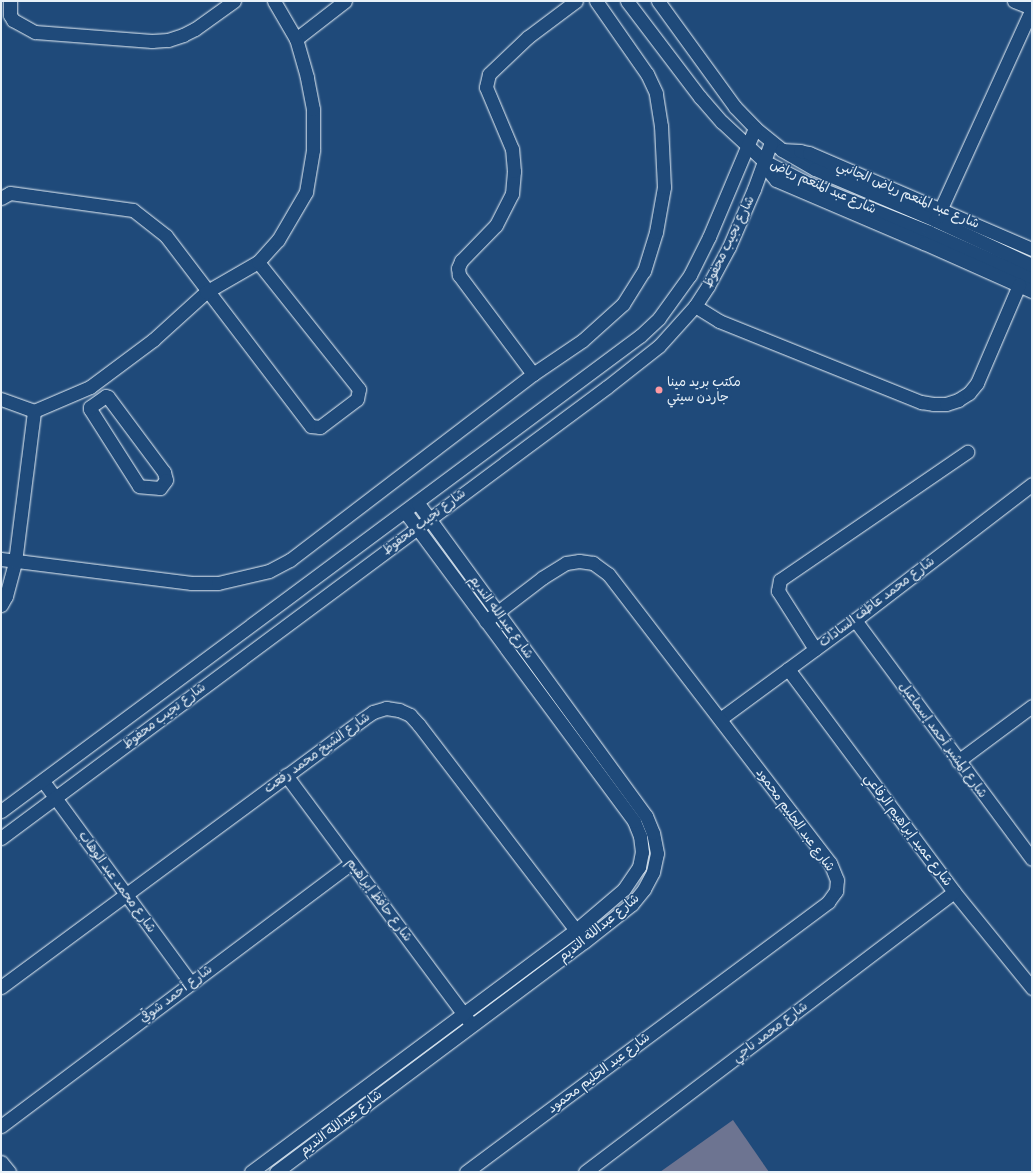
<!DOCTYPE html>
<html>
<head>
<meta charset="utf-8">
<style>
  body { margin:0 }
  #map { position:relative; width:1033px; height:1173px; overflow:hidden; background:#1f4a7a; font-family:Itim,"Playpen Sans Arabic",sans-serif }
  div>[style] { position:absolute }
  .building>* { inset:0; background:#6d7491 }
  .roads { filter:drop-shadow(0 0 1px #e8f1f8) drop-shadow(0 0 1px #e8f1f8) }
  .minor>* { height:13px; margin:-6.5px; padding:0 6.5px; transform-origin:6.5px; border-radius:6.5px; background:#1f4a7a }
  .dots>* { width:11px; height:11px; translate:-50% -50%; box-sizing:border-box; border:2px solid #1f4a7a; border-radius:50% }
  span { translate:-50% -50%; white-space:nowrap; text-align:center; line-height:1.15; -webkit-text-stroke:3px #1f4a7a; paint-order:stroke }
  .street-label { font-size:13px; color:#e8f1f8 }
  .poi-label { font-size:13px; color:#e8f1f8 }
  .left { translate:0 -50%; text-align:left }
  .frame { position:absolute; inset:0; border:2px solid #e8f1f8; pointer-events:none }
</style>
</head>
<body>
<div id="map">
  <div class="building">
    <div style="clip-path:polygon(733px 1120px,769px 1172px,660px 1172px)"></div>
  </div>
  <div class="roads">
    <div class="minor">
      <div style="left:10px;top:1px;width:14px;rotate:90deg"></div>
      <div style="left:10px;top:15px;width:6px;rotate:59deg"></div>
      <div style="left:13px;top:20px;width:25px;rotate:29deg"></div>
      <div style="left:35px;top:32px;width:117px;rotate:4.4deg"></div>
      <div style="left:152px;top:41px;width:16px;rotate:-4deg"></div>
      <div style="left:168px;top:40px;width:16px;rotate:-18deg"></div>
      <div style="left:183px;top:35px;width:13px;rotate:-27deg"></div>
      <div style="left:195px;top:29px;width:48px;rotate:-35.7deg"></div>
      <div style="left:627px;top:1px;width:121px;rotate:52.8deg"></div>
      <div style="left:700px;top:97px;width:33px;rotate:49deg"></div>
      <div style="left:722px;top:122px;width:57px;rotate:42.9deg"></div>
      <div style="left:764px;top:161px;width:51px;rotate:27.1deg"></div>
      <div style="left:809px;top:184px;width:129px;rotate:21.8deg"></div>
      <div style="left:929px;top:232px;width:113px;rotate:24.1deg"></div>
      <div style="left:658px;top:1px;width:131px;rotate:54deg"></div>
      <div style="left:735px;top:107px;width:29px;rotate:46deg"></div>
      <div style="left:755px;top:128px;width:35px;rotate:39deg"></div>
      <div style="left:782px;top:150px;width:38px;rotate:30deg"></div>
      <div style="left:815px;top:169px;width:130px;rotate:23deg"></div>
      <div style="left:935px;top:220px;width:107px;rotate:24.9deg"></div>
      <div style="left:1014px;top:1px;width:19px;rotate:21deg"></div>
      <div style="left:296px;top:39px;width:62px;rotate:-37.8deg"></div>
      <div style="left:782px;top:150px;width:18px;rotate:3deg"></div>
      <div style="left:800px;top:151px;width:9px;rotate:13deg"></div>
      <div style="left:809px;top:153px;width:243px;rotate:23.3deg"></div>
      <div style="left:766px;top:162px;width:7px;rotate:82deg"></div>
      <div style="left:767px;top:169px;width:14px;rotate:51deg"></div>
      <div style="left:776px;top:180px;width:161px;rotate:23.1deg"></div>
      <div style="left:924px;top:243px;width:118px;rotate:24deg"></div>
      <div style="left:1px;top:198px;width:10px;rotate:-29deg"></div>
      <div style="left:10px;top:193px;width:124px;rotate:7.9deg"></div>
      <div style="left:133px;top:210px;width:42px;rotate:38.2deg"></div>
      <div style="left:166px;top:236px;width:239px;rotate:52.7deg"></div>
      <div style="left:311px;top:426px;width:9px;rotate:6deg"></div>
      <div style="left:320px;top:427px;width:46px;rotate:-37.1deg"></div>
      <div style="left:357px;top:399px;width:10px;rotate:-79deg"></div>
      <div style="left:359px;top:389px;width:162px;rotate:-128.5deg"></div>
      <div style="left:937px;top:217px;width:229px;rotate:-65.5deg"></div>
      <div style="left:695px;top:306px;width:28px;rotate:32deg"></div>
      <div style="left:719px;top:321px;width:218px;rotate:21.9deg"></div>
      <div style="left:921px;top:402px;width:12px;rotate:9deg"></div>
      <div style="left:933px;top:404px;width:13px"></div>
      <div style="left:946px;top:404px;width:13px;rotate:-18deg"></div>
      <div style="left:958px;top:400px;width:13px;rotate:-32deg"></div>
      <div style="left:969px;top:393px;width:13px;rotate:-51deg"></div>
      <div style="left:977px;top:383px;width:107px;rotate:-66.8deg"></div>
      <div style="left:533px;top:374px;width:124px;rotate:-126.8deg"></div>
      <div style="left:459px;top:275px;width:7px;rotate:-98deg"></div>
      <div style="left:458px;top:268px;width:8px;rotate:-67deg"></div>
      <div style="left:461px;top:261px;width:50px;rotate:-45.8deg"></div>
      <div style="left:496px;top:225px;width:35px;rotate:-63deg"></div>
      <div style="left:512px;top:194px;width:23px;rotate:-85deg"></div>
      <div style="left:514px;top:171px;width:22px;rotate:-95deg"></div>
      <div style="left:512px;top:149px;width:67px;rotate:-112.8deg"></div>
      <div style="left:486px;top:87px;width:13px;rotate:-77deg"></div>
      <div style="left:489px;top:74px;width:54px;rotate:-43.5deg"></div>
      <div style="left:528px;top:37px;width:60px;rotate:-36.9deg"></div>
      <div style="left:106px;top:396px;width:2px;rotate:27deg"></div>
      <div style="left:108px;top:397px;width:94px;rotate:53.3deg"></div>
      <div style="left:164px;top:472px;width:8px;rotate:76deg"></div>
      <div style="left:166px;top:480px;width:10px;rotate:127deg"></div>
      <div style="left:160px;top:488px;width:21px;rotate:-175deg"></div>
      <div style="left:139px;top:486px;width:91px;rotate:-122.5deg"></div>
      <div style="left:90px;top:409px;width:2px;rotate:-90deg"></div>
      <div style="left:90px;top:407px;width:19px;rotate:-35deg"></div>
      <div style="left:1px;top:399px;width:35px;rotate:20deg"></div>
      <div style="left:34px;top:411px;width:61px;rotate:-23.2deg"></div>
      <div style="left:90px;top:387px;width:79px;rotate:-36.7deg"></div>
      <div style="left:153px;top:340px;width:72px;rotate:-42.2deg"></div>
      <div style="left:206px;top:292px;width:60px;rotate:-30deg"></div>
      <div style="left:258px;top:262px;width:30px;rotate:-48deg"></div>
      <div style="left:278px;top:240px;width:56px;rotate:-59.7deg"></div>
      <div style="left:306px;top:192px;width:43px;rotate:-80.5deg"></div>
      <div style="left:313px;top:150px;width:41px;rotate:-90deg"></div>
      <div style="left:313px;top:109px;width:33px;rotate:-101deg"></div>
      <div style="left:307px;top:77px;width:40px;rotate:-106deg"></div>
      <div style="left:296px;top:39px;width:44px;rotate:-120.1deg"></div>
      <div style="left:1px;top:559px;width:192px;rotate:7.2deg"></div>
      <div style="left:191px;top:583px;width:27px"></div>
      <div style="left:218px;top:583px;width:52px;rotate:-13.2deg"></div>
      <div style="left:269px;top:571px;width:24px;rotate:-28deg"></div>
      <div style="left:290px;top:560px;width:306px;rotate:-37.4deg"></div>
      <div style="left:533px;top:374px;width:60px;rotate:-34.2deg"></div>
      <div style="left:583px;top:340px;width:54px;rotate:-42deg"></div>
      <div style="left:623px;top:304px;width:39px;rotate:-58deg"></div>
      <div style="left:644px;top:271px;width:41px;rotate:-72.9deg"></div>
      <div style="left:656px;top:232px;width:46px;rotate:-79.9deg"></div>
      <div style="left:664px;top:187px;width:61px;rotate:-92.8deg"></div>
      <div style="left:661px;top:126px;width:33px;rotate:-99deg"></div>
      <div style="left:656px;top:93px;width:21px;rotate:-115deg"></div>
      <div style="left:647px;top:74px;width:89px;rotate:-124.9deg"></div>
      <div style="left:1px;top:605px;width:10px;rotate:-61deg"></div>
      <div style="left:6px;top:596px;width:35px;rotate:-75deg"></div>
      <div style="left:15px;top:562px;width:152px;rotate:-82.8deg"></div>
      <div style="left:855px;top:620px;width:297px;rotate:53.5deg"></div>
      <div style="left:815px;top:649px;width:69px;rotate:-122.5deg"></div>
      <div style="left:778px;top:591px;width:11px;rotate:-80deg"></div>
      <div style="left:780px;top:580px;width:227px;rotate:-34.4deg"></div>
      <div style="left:788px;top:669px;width:278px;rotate:53.3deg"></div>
      <div style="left:954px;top:892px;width:124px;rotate:50.9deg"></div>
      <div style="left:720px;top:719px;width:167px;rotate:-36.3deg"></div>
      <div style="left:855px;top:620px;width:223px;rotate:-37.5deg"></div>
      <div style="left:958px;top:761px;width:92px;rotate:-36.6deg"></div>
      <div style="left:286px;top:775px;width:307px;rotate:53.4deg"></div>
      <div style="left:43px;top:781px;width:250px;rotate:53.8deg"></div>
      <div style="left:1px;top:811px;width:796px;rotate:-36.63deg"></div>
      <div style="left:640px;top:336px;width:26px;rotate:-43deg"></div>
      <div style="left:659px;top:318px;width:53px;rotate:-54.2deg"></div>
      <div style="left:690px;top:275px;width:42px;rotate:-63.4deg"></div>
      <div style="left:709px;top:237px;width:118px;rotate:-67.1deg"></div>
      <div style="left:1px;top:838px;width:755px;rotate:-36.66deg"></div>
      <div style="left:607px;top:387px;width:66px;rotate:-38.3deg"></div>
      <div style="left:659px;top:346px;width:54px;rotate:-48deg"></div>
      <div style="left:695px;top:306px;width:24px;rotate:-57deg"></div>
      <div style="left:708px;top:286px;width:44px;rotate:-61.7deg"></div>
      <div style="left:729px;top:247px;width:63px;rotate:-66.7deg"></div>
      <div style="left:754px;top:189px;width:50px;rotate:-70.1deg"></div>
      <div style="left:1px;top:987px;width:450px;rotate:-36.5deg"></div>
      <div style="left:363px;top:719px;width:12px;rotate:-35deg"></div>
      <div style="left:373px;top:712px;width:14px;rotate:-17deg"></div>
      <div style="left:386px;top:708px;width:13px;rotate:9deg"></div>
      <div style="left:399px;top:710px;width:12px;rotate:24deg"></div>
      <div style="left:410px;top:715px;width:13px;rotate:48deg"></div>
      <div style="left:419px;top:725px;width:267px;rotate:52.6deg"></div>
      <div style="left:1px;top:1126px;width:438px;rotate:-36.9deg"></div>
      <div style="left:1px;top:1162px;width:13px;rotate:51deg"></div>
      <div style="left:251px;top:1172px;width:405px;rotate:-36.7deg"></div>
      <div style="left:576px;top:930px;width:63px;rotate:-40.5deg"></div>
      <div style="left:624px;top:889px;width:27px;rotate:-56deg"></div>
      <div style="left:639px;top:867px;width:15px;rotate:-79deg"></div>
      <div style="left:642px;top:852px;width:16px;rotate:-97deg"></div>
      <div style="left:640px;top:836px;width:16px;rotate:-112deg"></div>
      <div style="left:634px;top:821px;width:385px;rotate:-126.5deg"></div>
      <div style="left:276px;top:1172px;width:384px;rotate:-36.8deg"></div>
      <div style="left:584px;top:942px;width:61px;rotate:-38.4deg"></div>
      <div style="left:632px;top:904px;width:19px;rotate:-51deg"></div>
      <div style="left:644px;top:889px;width:19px;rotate:-62deg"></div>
      <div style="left:653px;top:872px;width:19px;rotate:-78deg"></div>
      <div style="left:657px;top:853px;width:20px;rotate:-101deg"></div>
      <div style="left:653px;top:833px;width:18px;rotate:-112deg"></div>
      <div style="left:646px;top:816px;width:387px;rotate:-126.1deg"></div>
      <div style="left:466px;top:1172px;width:452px;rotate:-36.7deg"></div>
      <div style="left:828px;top:902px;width:14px;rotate:-54deg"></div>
      <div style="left:836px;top:891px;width:11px;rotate:-85deg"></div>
      <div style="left:837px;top:880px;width:18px;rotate:-112deg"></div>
      <div style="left:830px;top:863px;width:364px;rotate:-127.5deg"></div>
      <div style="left:608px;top:574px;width:19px;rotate:-144deg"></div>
      <div style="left:593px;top:563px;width:14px;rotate:-172deg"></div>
      <div style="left:579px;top:561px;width:13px;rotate:171deg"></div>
      <div style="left:566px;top:563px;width:28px;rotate:148deg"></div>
      <div style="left:542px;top:578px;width:71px;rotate:142.5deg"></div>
      <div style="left:585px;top:1172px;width:463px;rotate:-37.2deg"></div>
    </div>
  </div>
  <div class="dots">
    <div style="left:659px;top:390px;background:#ff9aa2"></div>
  </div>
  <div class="street-label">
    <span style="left:823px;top:187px;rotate:24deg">شارع عبد المنعم رياض</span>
    <span style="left:908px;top:195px;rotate:23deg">شارع عبد المنعم رياض الجانبي</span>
    <span style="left:729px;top:242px;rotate:-64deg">شارع نجيب محفوظ</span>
    <span style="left:424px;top:522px;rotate:-37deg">شارع نجيب محفوظ</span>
    <span style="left:877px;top:602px;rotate:-37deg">شارع محمد عاطف السادات</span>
    <span style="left:501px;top:617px;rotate:54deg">شارع عبدالله النديم</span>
    <span style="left:164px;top:716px;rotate:-37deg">شارع نجيب محفوظ</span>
    <span style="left:943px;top:740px;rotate:54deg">شارع المشير أحمد إسماعيل</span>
    <span style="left:317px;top:753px;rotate:-36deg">شارع الشيخ محمد رفعت</span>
    <span style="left:795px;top:820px;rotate:54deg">شارع عبد الحليم محمود</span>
    <span style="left:908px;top:830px;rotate:53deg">شارع عميد إبراهيم الرفاعي</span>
    <span style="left:117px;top:882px;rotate:54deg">شارع محمد عبد الوهاب</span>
    <span style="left:379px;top:900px;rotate:53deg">شارع حافظ إبراهيم</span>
    <span style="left:599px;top:928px;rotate:-39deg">شارع عبدالله النديم</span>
    <span style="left:176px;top:994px;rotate:-37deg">شارع أحمد شوقي</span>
    <span style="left:770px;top:1032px;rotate:-37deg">شارع محمد ناجي</span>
    <span style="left:599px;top:1073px;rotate:-37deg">شارع عبد الحليم محمود</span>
    <span style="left:341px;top:1123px;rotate:-37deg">شارع عبدالله النديم</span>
  </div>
  <div class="poi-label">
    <span class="left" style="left:667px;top:390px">مكتب بريد مينا<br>جاردن سيتي</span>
  </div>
  <div class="frame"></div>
</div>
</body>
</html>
